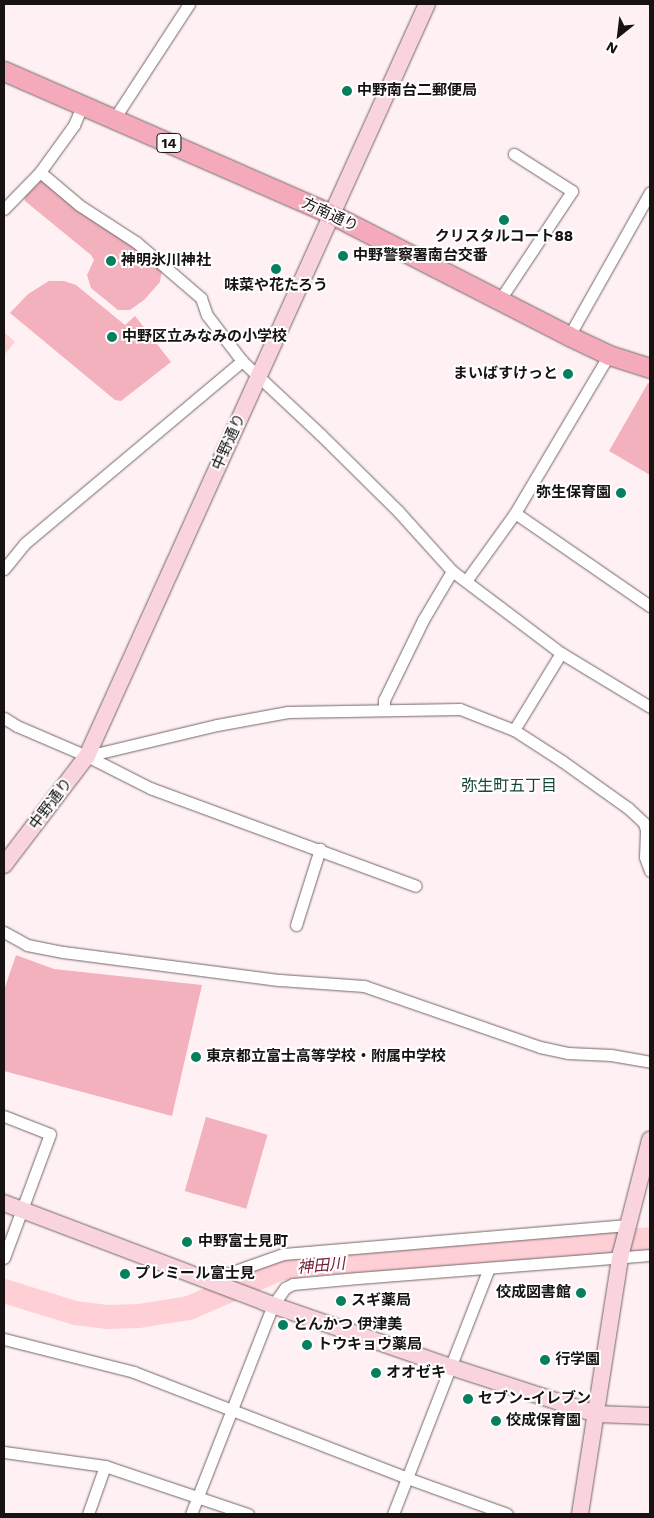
<!DOCTYPE html>
<html>
<head>
<meta charset="utf-8">
<style>
  body { margin:0 }
  #map { position:relative; width:654px; height:1518px; overflow:hidden; background:#fff1f3; font-family:"Work Sans","Noto Sans JP",sans-serif }
  div>[style] { position:absolute }
  .green>* { inset:0; background:#f2b1bc; transform-origin:0 0 }
  .water>* { inset:0; background:#ffcfd6 }
  .river>* { height:24px; margin:-12px; padding:0 12px; transform-origin:12px; border-radius:12px; background:#ffcfd6 }
  .roads { filter:drop-shadow(0 0 1px #726667) drop-shadow(0 0 1px #726667) }
  .street>* { height:11px; margin:-5.5px; padding:0 5.5px; transform-origin:5.5px; border-radius:5.5px; background:#fff }
  .secondary>* { height:16px; margin:-8px; padding:0 8px; transform-origin:8px; border-radius:8px; background:#fad4dd }
  .primary>* { height:19px; margin:-9.5px; padding:0 9.5px; transform-origin:9.5px; border-radius:9.5px; background:#f5aabb }
  .dots>* { width:14px; height:14px; translate:-50% -50%; box-sizing:border-box; border:2px solid #fff; border-radius:50% }
  span { translate:-50% -50%; white-space:nowrap; text-align:center; line-height:1.15; -webkit-text-stroke:4px #fff; paint-order:stroke }
  .shield-label span { padding:1px 4px; background:#fff; border:1px solid; border-radius:4px; -webkit-text-stroke-width:0 }
  .shield-label { font-size:14px; color:#171313; font-weight:700 }
  .poi-label { font-size:15px; color:#171313; font-weight:700 }
  .left { translate:0 -50%; text-align:left }
  .right { translate:-100% -50%; text-align:right }
  .street-label { font-size:15px; color:#171313 }
  .neighbourhood-label { font-size:16px; color:#174736 }
  .water-label { font-size:16px; color:#731c35; font-style:italic }
  .frame { position:absolute; inset:0; border:5px solid #171313; pointer-events:none }
  .north { position:absolute; left:594px; top:10px; width:50px; height:50px; -webkit-text-stroke:4px #fff; paint-order:stroke; rotate:209deg; font-size:14px; font-weight:700; line-height:20px; text-align:center; color:#171313 }
  .north::after { content:''; display:block; margin:auto; width:18px; height:22px; background:#171313; clip-path:polygon(50% 0,100% 100%,50% 72%,0 100%) }
</style>
</head>
<body>
<div id="map">
  <div class="green">
    <div style="clip-path:polygon(34px 175px,115px 227px,162px 271px,160px 282px,144px 300px,130px 310px,118px 310px,91px 288px,87px 275px,94px 260px,91px 255px,25px 201px,22px 185px)"></div>
    <div style="clip-path:polygon(49px 281px,64px 281px,76px 285px,125px 325px,135px 316px,171px 362px,121px 401px,115px 400px,10px 313px,28px 294px)"></div>
    <div style="clip-path:polygon(648px 383px,650px 384px,650px 475px,609px 451px)"></div>
    <div style="clip-path:polygon(16px 955px,54px 969px,202px 985px,172px 1116px,4px 1071px,4px 990px)"></div>
    <div style="left:206px;top:1117px;width:64px;height:77px;rotate:16deg"></div>
  </div>
  <div class="water">
    <div style="clip-path:polygon(4px 332px,15px 342px,4px 355px)"></div>
  </div>
  <div class="river">
    <div style="left:4px;top:1291px;width:74px;rotate:17.2deg"></div>
    <div style="left:75px;top:1313px;width:32px;rotate:7deg"></div>
    <div style="left:107px;top:1317px;width:32px;rotate:-2deg"></div>
    <div style="left:139px;top:1316px;width:51px;rotate:-9.1deg"></div>
    <div style="left:189px;top:1308px;width:98px;rotate:-23.4deg"></div>
    <div style="left:279px;top:1269px;width:33px;rotate:-9deg"></div>
    <div style="left:312px;top:1264px;width:339px;rotate:-4.2deg"></div>
  </div>
  <div class="roads">
    <div class="street">
      <div style="left:114px;top:119px;width:137px;rotate:-56.9deg"></div>
      <div style="left:40px;top:172px;width:51px;rotate:40.2deg"></div>
      <div style="left:79px;top:205px;width:68px;rotate:33deg"></div>
      <div style="left:136px;top:242px;width:86px;rotate:40.7deg"></div>
      <div style="left:201px;top:298px;width:18px;rotate:71deg"></div>
      <div style="left:207px;top:315px;width:58px;rotate:52.7deg"></div>
      <div style="left:242px;top:361px;width:107px;rotate:43.1deg"></div>
      <div style="left:320px;top:434px;width:110px;rotate:44.6deg"></div>
      <div style="left:398px;top:511px;width:81px;rotate:48deg"></div>
      <div style="left:452px;top:571px;width:136px;rotate:37deg"></div>
      <div style="left:561px;top:653px;width:104px;rotate:31.2deg"></div>
      <div style="left:4px;top:209px;width:52px;rotate:-45.8deg"></div>
      <div style="left:40px;top:172px;width:58px;rotate:-54.1deg"></div>
      <div style="left:74px;top:125px;width:21px;rotate:-67deg"></div>
      <div style="left:499px;top:301px;width:132px;rotate:-56.4deg"></div>
      <div style="left:572px;top:191px;width:69px;rotate:-147.5deg"></div>
      <div style="left:569px;top:336px;width:165px;rotate:-60.6deg"></div>
      <div style="left:515px;top:513px;width:164px;rotate:34.6deg"></div>
      <div style="left:4px;top:569px;width:32px;rotate:-51deg"></div>
      <div style="left:24px;top:544px;width:285px;rotate:-40deg"></div>
      <div style="left:466px;top:581px;width:84px;rotate:-54.2deg"></div>
      <div style="left:515px;top:513px;width:184px;rotate:-59.3deg"></div>
      <div style="left:384px;top:709px;width:9px;rotate:-90deg"></div>
      <div style="left:384px;top:700px;width:89px;rotate:-64deg"></div>
      <div style="left:423px;top:620px;width:57px;rotate:-59.4deg"></div>
      <div style="left:4px;top:718px;width:15px;rotate:32deg"></div>
      <div style="left:17px;top:726px;width:76px;rotate:23.2deg"></div>
      <div style="left:87px;top:756px;width:71px;rotate:26.9deg"></div>
      <div style="left:150px;top:788px;width:283px;rotate:20.2deg"></div>
      <div style="left:514px;top:730px;width:90px;rotate:-58.6deg"></div>
      <div style="left:87px;top:756px;width:134px;rotate:-13.4deg"></div>
      <div style="left:217px;top:725px;width:72px;rotate:-10.4deg"></div>
      <div style="left:288px;top:712px;width:172px;rotate:-1deg"></div>
      <div style="left:460px;top:709px;width:58px;rotate:21.3deg"></div>
      <div style="left:514px;top:730px;width:57px;rotate:32.9deg"></div>
      <div style="left:562px;top:761px;width:81px;rotate:35.5deg"></div>
      <div style="left:628px;top:808px;width:22px;rotate:43deg"></div>
      <div style="left:644px;top:823px;width:7px;rotate:74deg"></div>
      <div style="left:646px;top:830px;width:27px;rotate:92deg"></div>
      <div style="left:645px;top:857px;width:15px;rotate:70deg"></div>
      <div style="left:296px;top:925px;width:80px;rotate:-72.5deg"></div>
      <div style="left:4px;top:932px;width:26px;rotate:29deg"></div>
      <div style="left:27px;top:945px;width:37px;rotate:11deg"></div>
      <div style="left:63px;top:952px;width:219px;rotate:7.4deg"></div>
      <div style="left:280px;top:980px;width:84px;rotate:4.1deg"></div>
      <div style="left:364px;top:986px;width:186px;rotate:19.1deg"></div>
      <div style="left:540px;top:1047px;width:29px;rotate:12deg"></div>
      <div style="left:568px;top:1053px;width:43px;rotate:2.7deg"></div>
      <div style="left:611px;top:1055px;width:40px;rotate:10deg"></div>
      <div style="left:4px;top:1116px;width:49px;rotate:21.4deg"></div>
      <div style="left:50px;top:1134px;width:132px;rotate:110.4deg"></div>
      <div style="left:215px;top:1284px;width:10px;rotate:-53deg"></div>
      <div style="left:221px;top:1276px;width:66px;rotate:-19.5deg"></div>
      <div style="left:283px;top:1254px;width:346px;rotate:-4.8deg"></div>
      <div style="left:4px;top:1339px;width:134px;rotate:14.2deg"></div>
      <div style="left:134px;top:1372px;width:293px;rotate:21.2deg"></div>
      <div style="left:407px;top:1478px;width:106px;rotate:19.8deg"></div>
      <div style="left:4px;top:1452px;width:102px;rotate:7.9deg"></div>
      <div style="left:105px;top:1466px;width:151px;rotate:18.6deg"></div>
      <div style="left:88px;top:1514px;width:51px;rotate:-70.5deg"></div>
      <div style="left:191px;top:1514px;width:225px;rotate:-68.6deg"></div>
      <div style="left:273px;top:1305px;width:21px;rotate:-55deg"></div>
      <div style="left:285px;top:1288px;width:9px;rotate:-27deg"></div>
      <div style="left:293px;top:1284px;width:65px;rotate:-5.3deg"></div>
      <div style="left:358px;top:1278px;width:293px;rotate:-4.5deg"></div>
      <div style="left:393px;top:1514px;width:264px;rotate:-68.7deg"></div>
    </div>
    <div class="secondary">
      <div style="left:4px;top:865px;width:137px;rotate:-52.7deg"></div>
      <div style="left:87px;top:756px;width:825px;rotate:-65.67deg"></div>
      <div style="left:4px;top:1203px;width:278px;rotate:20.8deg"></div>
      <div style="left:264px;top:1302px;width:198px;rotate:19.2deg"></div>
      <div style="left:451px;top:1367px;width:152px;rotate:18deg"></div>
      <div style="left:596px;top:1414px;width:54px;rotate:2.1deg"></div>
      <div style="left:580px;top:1514px;width:264px;rotate:-81.1deg"></div>
      <div style="left:621px;top:1253px;width:117px;rotate:-75.6deg"></div>
    </div>
    <div class="primary">
      <div style="left:4px;top:71px;width:359px;rotate:23.6deg"></div>
      <div style="left:333px;top:215px;width:265px;rotate:27.1deg"></div>
      <div style="left:569px;top:336px;width:44px;rotate:25.4deg"></div>
      <div style="left:609px;top:355px;width:43px;rotate:17.6deg"></div>
    </div>
  </div>
  <div class="dots">
    <div style="left:347px;top:91px;background:#057f5d"></div>
    <div style="left:504px;top:220px;background:#057f5d"></div>
    <div style="left:343px;top:256px;background:#057f5d"></div>
    <div style="left:111px;top:261px;background:#057f5d"></div>
    <div style="left:276px;top:269px;background:#057f5d"></div>
    <div style="left:112px;top:337px;background:#057f5d"></div>
    <div style="left:568px;top:374px;background:#057f5d"></div>
    <div style="left:621px;top:493px;background:#057f5d"></div>
    <div style="left:196px;top:1057px;background:#057f5d"></div>
    <div style="left:187px;top:1242px;background:#057f5d"></div>
    <div style="left:125px;top:1274px;background:#057f5d"></div>
    <div style="left:581px;top:1293px;background:#057f5d"></div>
    <div style="left:341px;top:1301px;background:#057f5d"></div>
    <div style="left:283px;top:1325px;background:#057f5d"></div>
    <div style="left:307px;top:1345px;background:#057f5d"></div>
    <div style="left:545px;top:1360px;background:#057f5d"></div>
    <div style="left:376px;top:1373px;background:#057f5d"></div>
    <div style="left:468px;top:1399px;background:#057f5d"></div>
    <div style="left:496px;top:1421px;background:#057f5d"></div>
  </div>
  <div class="shield-label">
    <span style="left:169px;top:143px">14</span>
  </div>
  <div class="poi-label">
    <span class="left" style="left:357px;top:91px">中野南台二郵便局</span>
    <span style="left:504px;top:237px">クリスタルコート88</span>
    <span class="left" style="left:353px;top:256px">中野警察署南台交番</span>
    <span class="left" style="left:121px;top:261px">神明氷川神社</span>
    <span style="left:276px;top:286px">味菜や花たろう</span>
    <span class="left" style="left:122px;top:337px">中野区立みなみの小学校</span>
    <span class="right" style="left:558px;top:374px">まいばすけっと</span>
    <span class="right" style="left:611px;top:493px">弥生保育園</span>
    <span class="left" style="left:206px;top:1057px">東京都立富士高等学校・附属中学校</span>
    <span class="left" style="left:198px;top:1242px">中野富士見町</span>
    <span class="left" style="left:135px;top:1274px">プレミール富士見</span>
    <span class="right" style="left:571px;top:1293px">佼成図書館</span>
    <span class="left" style="left:351px;top:1301px">スギ薬局</span>
    <span class="left" style="left:293px;top:1325px">とんかつ 伊津美</span>
    <span class="left" style="left:317px;top:1345px">トウキョウ薬局</span>
    <span class="left" style="left:555px;top:1360px">行学園</span>
    <span class="left" style="left:386px;top:1373px">オオゼキ</span>
    <span class="left" style="left:478px;top:1399px">セブン-イレブン</span>
    <span class="left" style="left:506px;top:1421px">佼成保育園</span>
  </div>
  <div class="street-label">
    <span style="left:330px;top:215px;rotate:25deg">方南通り</span>
    <span style="left:229px;top:442px;rotate:-66deg">中野通り</span>
    <span style="left:51px;top:804px;rotate:-53deg">中野通り</span>
  </div>
  <div class="neighbourhood-label">
    <span style="left:509px;top:786px">弥生町五丁目</span>
  </div>
  <div class="water-label">
    <span style="left:321px;top:1266px;rotate:-5deg">神田川</span>
  </div>
  <div class="frame"></div>
  <div class="north">N</div>
</div>
</body>
</html>
